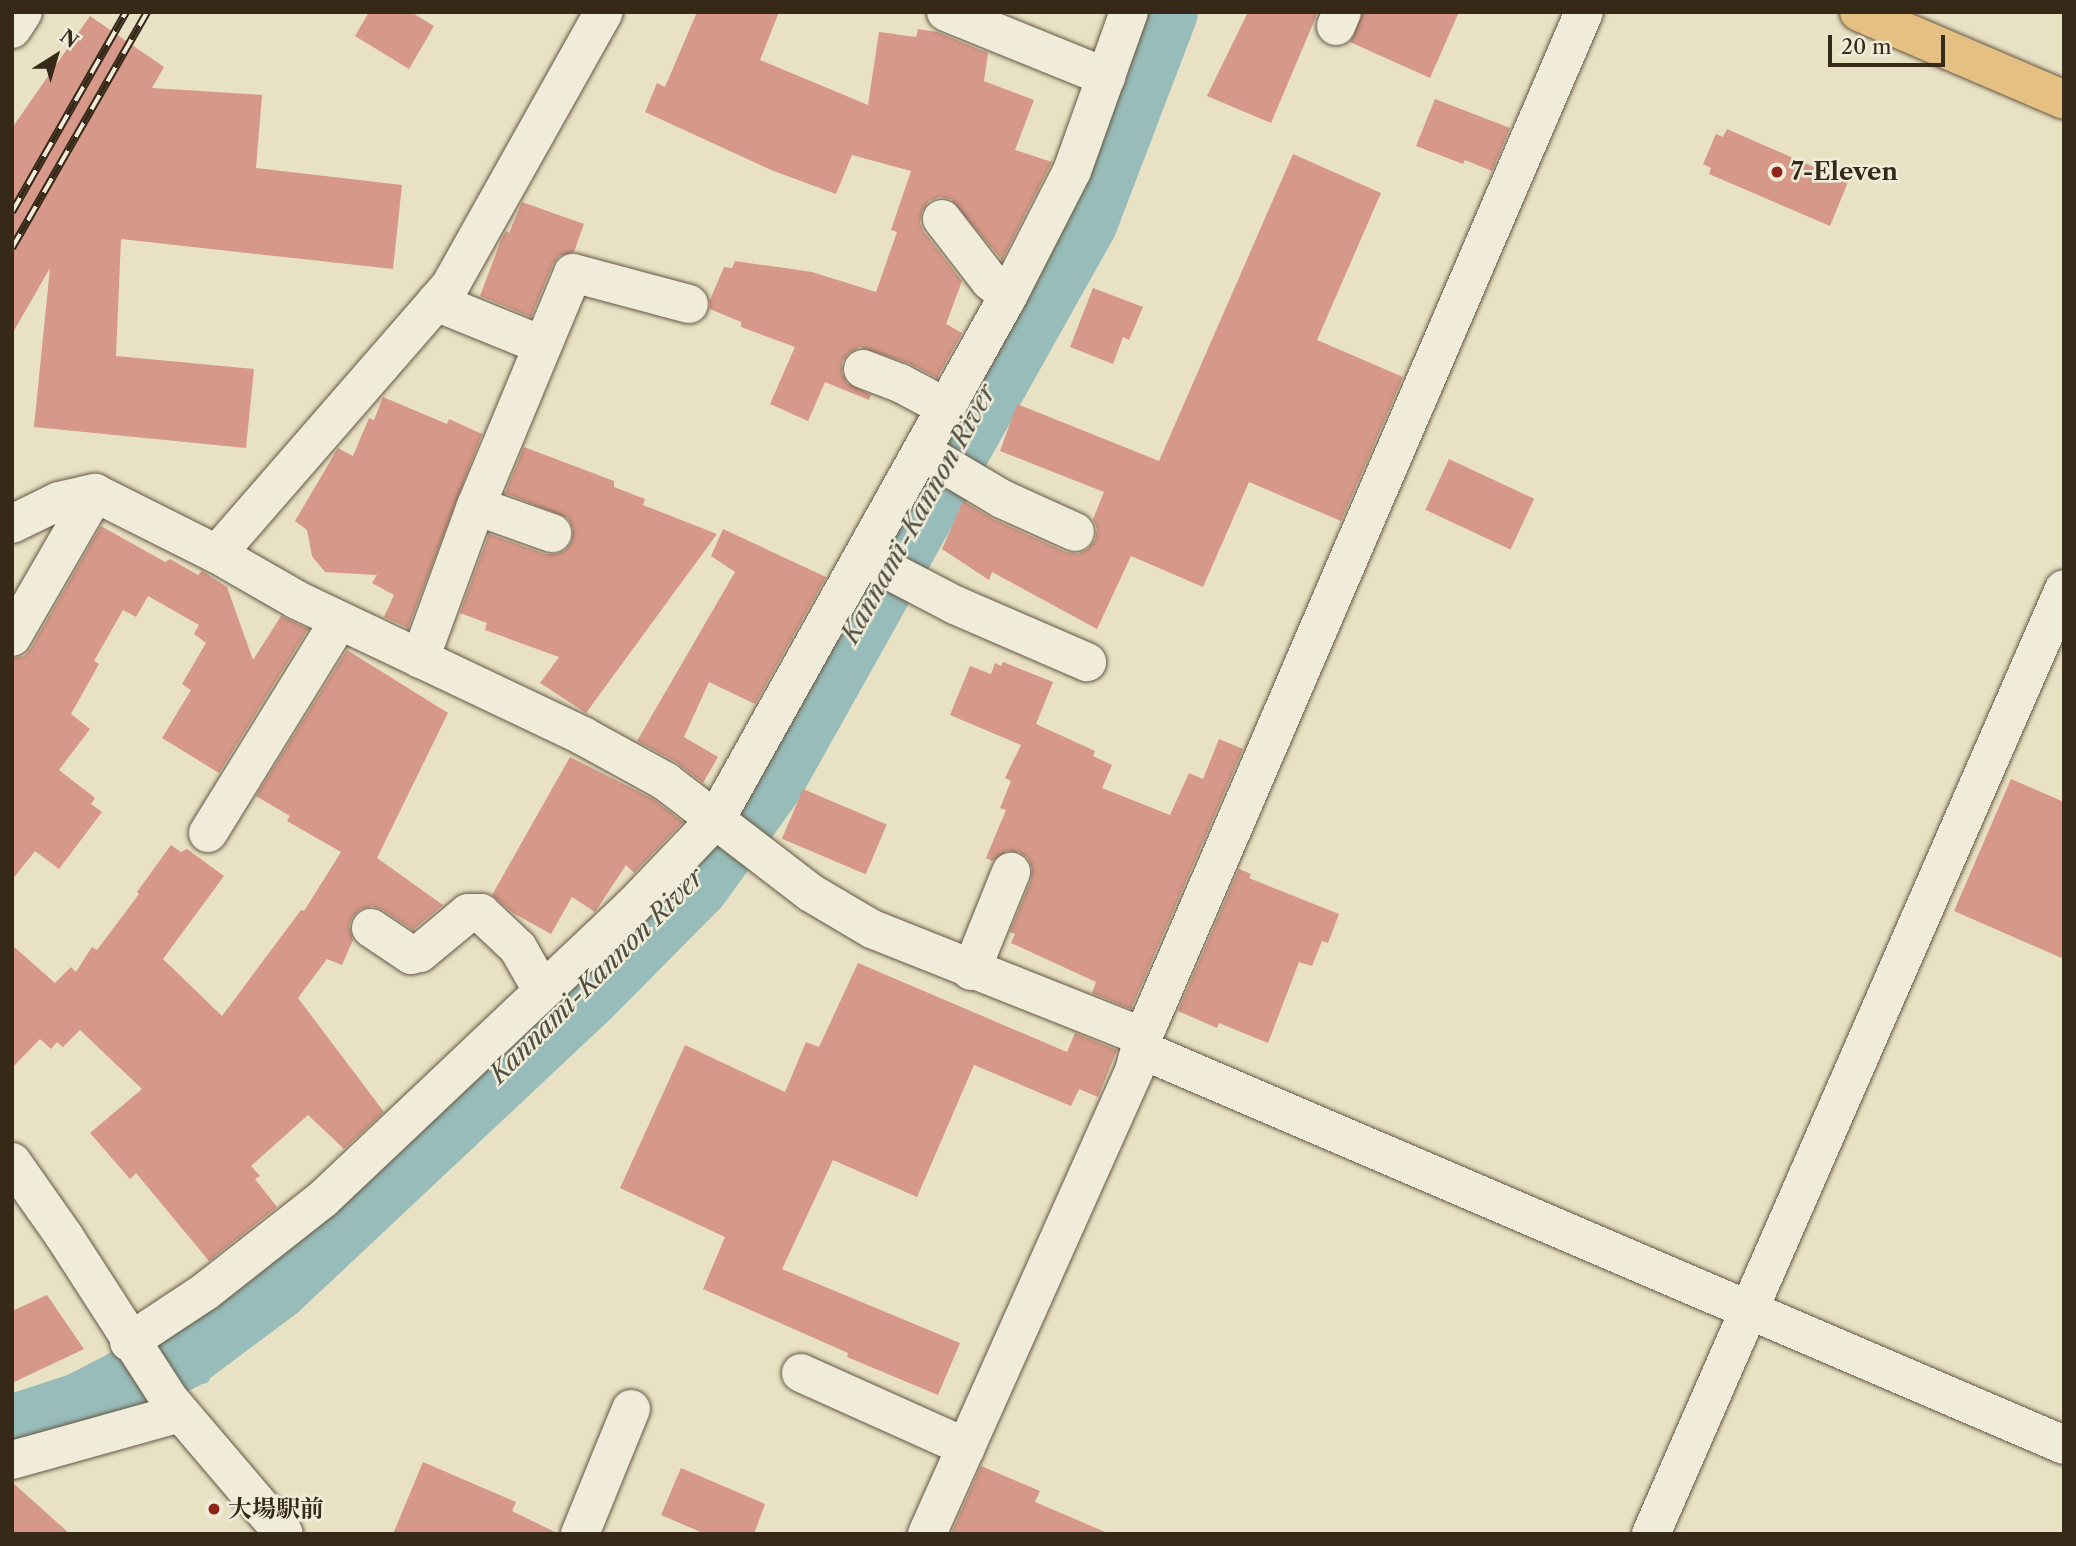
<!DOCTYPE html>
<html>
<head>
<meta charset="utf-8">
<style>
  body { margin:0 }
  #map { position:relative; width:2076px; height:1546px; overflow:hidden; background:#e9e1c4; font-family:"Libre Caslon Text","Noto Serif JP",serif }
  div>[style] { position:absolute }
  .stream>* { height:12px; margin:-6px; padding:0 6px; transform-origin:6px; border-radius:6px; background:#98bcb9 }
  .river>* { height:70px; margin:-35px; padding:0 35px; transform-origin:35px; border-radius:35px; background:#98bcb9 }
  .building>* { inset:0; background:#d69888; transform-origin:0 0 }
  .roads { filter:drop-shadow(0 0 2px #645743) drop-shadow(0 0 2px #645743) }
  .minor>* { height:38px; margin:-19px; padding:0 19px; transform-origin:19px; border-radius:19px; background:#f1ecd9 }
  .major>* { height:38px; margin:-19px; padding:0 19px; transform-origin:19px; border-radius:19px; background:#e4c082 }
  .rail>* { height:8px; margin-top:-4px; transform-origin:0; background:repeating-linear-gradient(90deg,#f1ecd9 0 16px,#372918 0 32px); box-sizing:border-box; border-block:2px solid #372918 }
  .dots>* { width:19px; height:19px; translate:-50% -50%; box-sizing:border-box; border:4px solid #f1ecd9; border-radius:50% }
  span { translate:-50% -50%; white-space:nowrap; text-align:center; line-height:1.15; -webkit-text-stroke:5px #f1ecd9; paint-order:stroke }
  .poi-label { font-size:24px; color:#372918; font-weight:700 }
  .left { translate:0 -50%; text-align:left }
  .water-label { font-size:26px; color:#4f4e40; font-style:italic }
  .frame { position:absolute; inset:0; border:14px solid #372918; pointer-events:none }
  .north { position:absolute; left:21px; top:21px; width:70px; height:70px; -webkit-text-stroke:5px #f1ecd9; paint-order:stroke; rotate:37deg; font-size:19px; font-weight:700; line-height:28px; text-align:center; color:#372918 }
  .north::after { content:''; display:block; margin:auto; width:24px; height:32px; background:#372918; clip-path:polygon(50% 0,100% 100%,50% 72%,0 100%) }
  .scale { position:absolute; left:1828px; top:35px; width:117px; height:32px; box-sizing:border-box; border:4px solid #372918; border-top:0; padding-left:9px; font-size:21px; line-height:24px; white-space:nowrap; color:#372918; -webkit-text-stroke:5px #f1ecd9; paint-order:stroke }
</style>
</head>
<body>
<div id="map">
  <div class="stream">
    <div style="left:184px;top:1354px;width:31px;rotate:50deg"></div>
  </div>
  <div class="river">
    <div style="left:12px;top:1430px;width:74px;rotate:-18.2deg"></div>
    <div style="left:82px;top:1407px;width:115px;rotate:-27.5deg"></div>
    <div style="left:184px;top:1354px;width:114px;rotate:-36.8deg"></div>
    <div style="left:275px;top:1286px;width:425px;rotate:-43.2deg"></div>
    <div style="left:585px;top:995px;width:156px;rotate:-45.3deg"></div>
    <div style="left:695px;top:884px;width:128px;rotate:-54.2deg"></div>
    <div style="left:770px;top:780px;width:641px;rotate:-60.75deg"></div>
    <div style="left:1083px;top:221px;width:224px;rotate:-69.1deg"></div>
  </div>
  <div class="building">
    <div style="clip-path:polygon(369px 12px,411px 12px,434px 26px,409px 69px,355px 36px)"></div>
    <div style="clip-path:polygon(697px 12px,779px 12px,760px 60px,868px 105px,879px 32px,916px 37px,918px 29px,937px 32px,988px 53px,984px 81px,1034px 100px,1015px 150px,1052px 162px,1002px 260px,951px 199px,940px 197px,929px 201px,922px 211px,920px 223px,924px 232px,962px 281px,946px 324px,962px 333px,937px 378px,908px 363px,860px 347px,849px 353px,842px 362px,842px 373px,847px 383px,871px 395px,869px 400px,825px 382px,808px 421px,770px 404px,795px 347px,741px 327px,741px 322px,710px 309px,710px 300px,724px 267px,732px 268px,735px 261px,812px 272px,876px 292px,897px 232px,891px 230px,911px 171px,852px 155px,836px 194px,771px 170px,645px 112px,657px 83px,665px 87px)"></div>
    <div style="clip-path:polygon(1248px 12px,1318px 12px,1271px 123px,1207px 96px)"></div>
    <div style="clip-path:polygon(1363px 12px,1459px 12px,1430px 78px,1350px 42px)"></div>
    <div style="clip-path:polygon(90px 16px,164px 67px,152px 88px,262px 95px,256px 168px,402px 185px,393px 269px,121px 239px,116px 356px,254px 369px,246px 448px,34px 427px,50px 268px,12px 334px,12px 128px)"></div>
    <div style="clip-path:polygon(1435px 99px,1510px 128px,1492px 171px,1465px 160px,1463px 164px,1416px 146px)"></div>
    <div style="clip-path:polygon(1727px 129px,1848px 182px,1830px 226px,1709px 174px,1711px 168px,1703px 164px,1716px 134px,1723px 137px)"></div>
    <div style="clip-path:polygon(1293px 154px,1381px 193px,1317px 340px,1403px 377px,1341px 521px,1249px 482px,1203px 587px,1131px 556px,1097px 629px,992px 572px,989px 580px,942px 549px,963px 501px,993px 519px,1066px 552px,1078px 554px,1088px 549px,1095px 540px,1097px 529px,1093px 519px,1104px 492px,1000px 451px,1017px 404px,1159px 461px)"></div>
    <div style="clip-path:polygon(522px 202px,584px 224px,574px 252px,559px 256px,553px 264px,531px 317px,480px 296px,501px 240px,506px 231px,509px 233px)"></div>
    <div style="clip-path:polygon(1093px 288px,1143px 307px,1129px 340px,1123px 337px,1113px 364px,1070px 347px)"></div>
    <div style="clip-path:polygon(383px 397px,447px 424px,449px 419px,482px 434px,408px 628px,384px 617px,394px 595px,372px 583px,377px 575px,325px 572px,312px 556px,307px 530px,295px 521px,338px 448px,353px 456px,369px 418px,374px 420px)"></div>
    <div style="clip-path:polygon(524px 447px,614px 481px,614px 487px,645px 499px,643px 505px,717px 534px,586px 713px,540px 683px,559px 657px,485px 630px,487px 623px,460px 613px,489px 534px,545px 554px,557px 554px,566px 550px,572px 541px,573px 528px,568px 518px,505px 493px)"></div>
    <div style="left:1449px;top:459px;width:94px;height:56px;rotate:25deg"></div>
    <div style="clip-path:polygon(101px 526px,165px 562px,170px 559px,198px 575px,202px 571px,227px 587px,253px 660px,281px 616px,308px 629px,219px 773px,162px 738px,191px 690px,182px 684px,206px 643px,194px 634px,199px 625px,148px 596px,136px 617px,123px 610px,94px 661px,99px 664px,71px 714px,90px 729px,59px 770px,95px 798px,91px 804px,102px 812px,59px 869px,35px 851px,12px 880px,12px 659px,24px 656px,31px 648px)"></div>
    <div style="clip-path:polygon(723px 529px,826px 577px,755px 704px,709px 682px,684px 737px,718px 757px,703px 783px,676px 762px,637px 741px,735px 572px,711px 556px)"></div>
    <div style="clip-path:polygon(347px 650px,448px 713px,377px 858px,443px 905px,413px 930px,383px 910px,372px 906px,361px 909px,353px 916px,349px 926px,353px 940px,342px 965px,327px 959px,298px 998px,384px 1112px,344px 1149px,308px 1115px,251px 1166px,260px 1176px,255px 1179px,277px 1207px,209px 1261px,136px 1173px,130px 1179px,90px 1133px,142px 1089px,80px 1030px,63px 1047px,57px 1042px,51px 1049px,40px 1039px,12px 1068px,12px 945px,55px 983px,71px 967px,76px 972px,92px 947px,97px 950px,139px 894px,137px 892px,171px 845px,181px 852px,187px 849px,224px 876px,163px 959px,222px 1016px,301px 910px,304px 911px,341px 852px,287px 821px,290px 816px,256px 796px)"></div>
    <div style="clip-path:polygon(1003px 662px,1053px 682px,1036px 724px,1095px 751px,1093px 756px,1112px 765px,1102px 788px,1170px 815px,1189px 773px,1203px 779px,1219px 739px,1243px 749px,1131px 1009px,1092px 993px,1096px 982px,1011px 943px,1015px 934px,1010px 932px,1031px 880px,1032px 868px,1028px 858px,1019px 852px,1007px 851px,992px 861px,986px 858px,1006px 810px,1000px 808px,1011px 781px,1005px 778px,1021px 745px,950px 715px,970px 666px,991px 674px,995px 663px,1001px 666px)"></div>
    <div style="clip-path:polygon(570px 757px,653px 799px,683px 822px,634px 873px,626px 865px,595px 912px,572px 897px,551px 934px,513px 913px,492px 895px)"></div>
    <div style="clip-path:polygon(2011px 779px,2064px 802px,2064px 959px,1954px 911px)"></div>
    <div style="left:803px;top:789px;width:91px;height:54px;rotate:23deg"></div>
    <div style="clip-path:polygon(1239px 869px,1251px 874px,1249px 878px,1339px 914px,1328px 943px,1322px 941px,1312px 966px,1299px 962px,1268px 1043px,1219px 1023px,1217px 1028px,1178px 1011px)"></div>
    <div style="clip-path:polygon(858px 963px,1067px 1052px,1075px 1033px,1117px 1050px,1098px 1097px,1079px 1089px,1071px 1106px,974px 1065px,917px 1197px,833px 1160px,782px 1269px,960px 1343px,938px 1395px,847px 1357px,848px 1353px,703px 1289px,725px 1237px,620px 1188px,685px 1045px,785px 1092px,806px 1042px,819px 1047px)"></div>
    <div style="clip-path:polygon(47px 1295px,84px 1349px,12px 1383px,12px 1311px)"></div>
    <div style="clip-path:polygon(423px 1462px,516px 1502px,512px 1511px,559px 1534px,393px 1534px)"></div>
    <div style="clip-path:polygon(981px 1466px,1040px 1491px,1035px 1502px,1110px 1534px,951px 1534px)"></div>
    <div style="clip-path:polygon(681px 1468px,765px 1504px,754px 1534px,705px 1534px,661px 1515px)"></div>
    <div style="clip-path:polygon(12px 1482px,70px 1534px,12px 1534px)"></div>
  </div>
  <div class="roads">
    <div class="minor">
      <div style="left:946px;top:12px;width:173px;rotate:22.1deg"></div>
      <div style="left:1336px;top:26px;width:15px;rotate:-67deg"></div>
      <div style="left:12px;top:29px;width:20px;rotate:-57deg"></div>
      <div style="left:942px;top:219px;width:78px;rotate:52.3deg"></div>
      <div style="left:990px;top:281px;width:23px;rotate:40deg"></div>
      <div style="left:436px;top:302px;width:114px;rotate:22.1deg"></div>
      <div style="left:863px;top:369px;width:40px;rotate:21deg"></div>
      <div style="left:900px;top:383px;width:53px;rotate:28deg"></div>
      <div style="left:923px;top:452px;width:92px;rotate:30.7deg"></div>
      <div style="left:1002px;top:499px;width:80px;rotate:24.3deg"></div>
      <div style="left:476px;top:506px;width:81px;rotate:19.6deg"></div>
      <div style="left:12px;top:524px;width:52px;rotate:-26.1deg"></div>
      <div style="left:59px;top:501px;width:37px;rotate:-13deg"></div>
      <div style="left:95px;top:493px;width:136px;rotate:26.6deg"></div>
      <div style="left:217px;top:554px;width:92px;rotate:29.9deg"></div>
      <div style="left:297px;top:600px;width:317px;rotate:25.4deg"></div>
      <div style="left:583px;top:736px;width:94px;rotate:28.8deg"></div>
      <div style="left:665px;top:781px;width:184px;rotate:37.5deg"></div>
      <div style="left:811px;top:893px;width:71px;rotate:30.5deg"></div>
      <div style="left:872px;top:929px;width:292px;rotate:21.7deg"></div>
      <div style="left:217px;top:554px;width:355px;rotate:-49deg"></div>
      <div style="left:450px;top:286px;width:314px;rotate:-60.7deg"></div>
      <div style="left:865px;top:558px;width:102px;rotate:27.6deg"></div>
      <div style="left:955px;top:605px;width:144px;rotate:23.4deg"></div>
      <div style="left:12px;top:637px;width:166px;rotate:-60deg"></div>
      <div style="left:420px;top:659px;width:163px;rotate:-69.9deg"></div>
      <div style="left:476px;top:506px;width:252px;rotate:-67.4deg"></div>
      <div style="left:573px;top:273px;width:120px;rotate:15deg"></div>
      <div style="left:208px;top:833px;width:249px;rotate:-58.3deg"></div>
      <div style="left:371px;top:928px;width:48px;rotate:34deg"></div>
      <div style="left:411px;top:955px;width:9px;rotate:-13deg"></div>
      <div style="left:420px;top:953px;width:62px;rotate:-39.8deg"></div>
      <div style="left:468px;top:913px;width:13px"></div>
      <div style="left:481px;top:913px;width:51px;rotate:43.4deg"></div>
      <div style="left:518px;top:948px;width:48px;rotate:60.3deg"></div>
      <div style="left:971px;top:971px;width:107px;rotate:-68deg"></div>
      <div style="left:1142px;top:1050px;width:1003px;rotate:23.19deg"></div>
      <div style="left:12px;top:1162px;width:90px;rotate:54.9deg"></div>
      <div style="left:64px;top:1236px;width:194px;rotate:57.2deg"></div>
      <div style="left:169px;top:1399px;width:177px;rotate:49.6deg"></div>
      <div style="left:129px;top:1342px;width:92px;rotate:-33.5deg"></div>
      <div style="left:206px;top:1291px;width:149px;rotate:-38.2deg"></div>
      <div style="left:323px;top:1199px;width:427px;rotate:-43.4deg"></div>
      <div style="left:633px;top:906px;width:120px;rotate:-46.3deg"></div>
      <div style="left:716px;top:819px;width:599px;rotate:-60.82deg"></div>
      <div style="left:1008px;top:296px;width:140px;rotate:-62.9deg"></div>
      <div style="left:1072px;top:171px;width:169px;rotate:-70.3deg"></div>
      <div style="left:801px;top:1373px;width:181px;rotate:24.2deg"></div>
      <div style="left:12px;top:1460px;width:174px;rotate:-15.6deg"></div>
      <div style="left:580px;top:1534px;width:135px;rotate:-67.8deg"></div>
      <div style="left:927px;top:1534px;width:507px;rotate:-65.91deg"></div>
      <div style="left:1134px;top:1071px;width:35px;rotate:-75deg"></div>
      <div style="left:1143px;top:1037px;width:1116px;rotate:-66.72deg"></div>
      <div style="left:1651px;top:1534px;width:1031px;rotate:-66.39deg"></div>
    </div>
    <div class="major">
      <div style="left:1859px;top:12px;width:223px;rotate:23.2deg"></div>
    </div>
  </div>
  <div class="rail">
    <div style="left:12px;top:212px;width:230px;rotate:-60.3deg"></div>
    <div style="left:12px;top:248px;width:272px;rotate:-60.2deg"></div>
  </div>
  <div class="dots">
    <div style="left:1777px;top:172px;background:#8f2418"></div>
    <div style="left:214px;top:1509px;background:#8f2418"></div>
  </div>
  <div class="poi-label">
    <span class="left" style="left:1791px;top:172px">7-Eleven</span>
    <span class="left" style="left:228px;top:1509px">大場駅前</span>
  </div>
  <div class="water-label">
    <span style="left:919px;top:514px;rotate:-61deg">Kannami-Kannon River</span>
    <span style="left:597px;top:976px;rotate:-45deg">Kannami-Kannon River</span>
  </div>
  <div class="frame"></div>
  <div class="north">N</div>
  <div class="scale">20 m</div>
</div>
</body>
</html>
